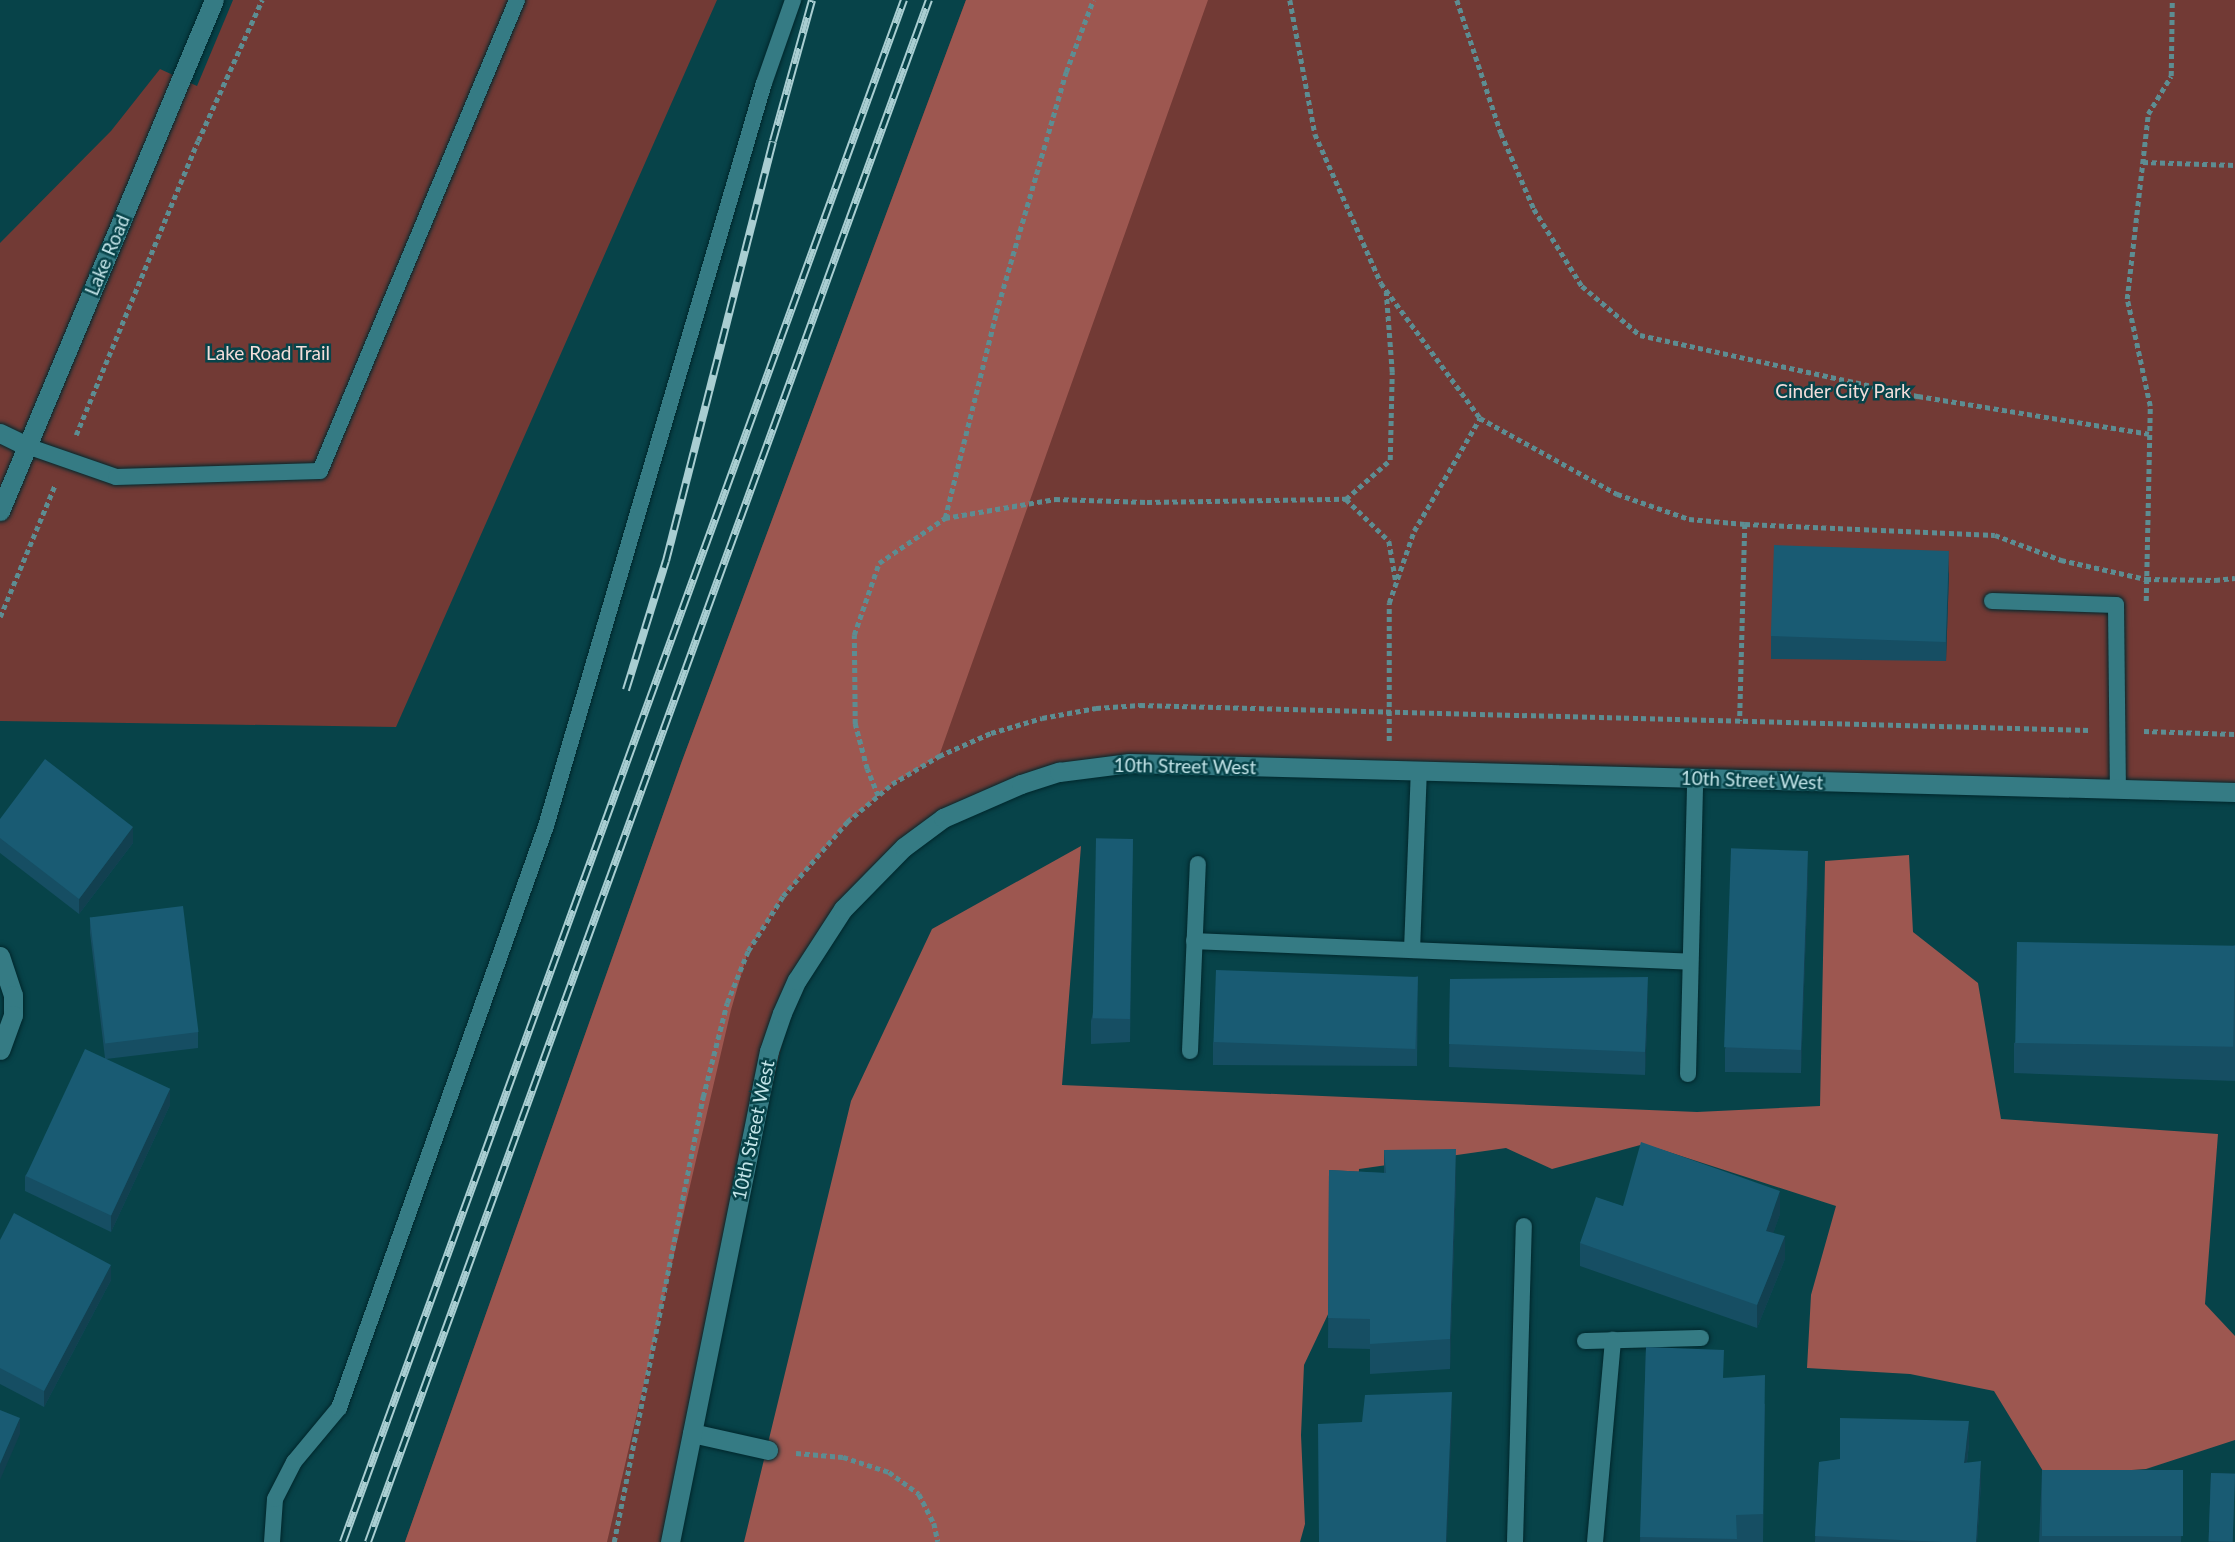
<!DOCTYPE html>
<html>
<head>
<meta charset="utf-8">
<style>
  body { margin:0 }
  #map { position:relative; width:2235px; height:1542px; overflow:hidden; background:#074349; font-family:Lato,sans-serif }
  div>[style] { position:absolute }
  .green>* { inset:0; background:#723a35 }
  .forest>* { inset:0; background:#9d5750 }
  .path>* { height:4.5px; margin-top:-2.25px; transform-origin:0; background:repeating-linear-gradient(90deg,#5d8d92 0 5px,transparent 0 8.5px) }
  .roads { filter:drop-shadow(0 0 2px #00272c) drop-shadow(0 0 2px #00272c) }
  .service>* { height:16px; margin:-8px; padding:0 8px; transform-origin:8px; border-radius:8px; background:#357b84 }
  .minor>* { height:19px; margin:-9.5px; padding:0 9.5px; transform-origin:9.5px; border-radius:9.5px; background:#357b84 }
  .tertiary>* { height:19px; margin:-9.5px; padding:0 9.5px; transform-origin:9.5px; border-radius:9.5px; background:#357b84 }
  .rail>* { height:8px; margin-top:-4px; transform-origin:0; background:repeating-linear-gradient(90deg,#074349 0 16px,#a9ced2 0 32px); box-sizing:border-box; border-block:2px solid #a9ced2 }
  .wall>* { inset:0; background:#164e63; transform-origin:0 0 }
  .shaded-wall>* { inset:0; background:#124050 }
  .building>* { inset:0; background:#195b73; transform-origin:0 0 }
  span { translate:-50% -50%; white-space:nowrap; text-align:center; line-height:1.15; -webkit-text-stroke:5px #074349; paint-order:stroke }
  .street-label { font-size:19px; color:#c4e5e9 }
  .park-label { font-size:19px; color:#f3ddda }
</style>
</head>
<body>
<div id="map">
  <div class="green">
    <div style="clip-path:polygon(233px 0,717px 0,396px 727px,0 721px,0 243px,111px 131px,160px 69px,197px 86px)"></div>
    <div style="clip-path:polygon(966px 0,2235px 0,2235px 792px,1129px 763px,982px 799px,872px 876px,797px 980px,692px 1433px,670px 1542px,405px 1542px,682px 761px)"></div>
  </div>
  <div class="forest">
    <div style="clip-path:polygon(966px 0,1208px 0,939px 756px,892px 784px,847px 822px,783px 896px,748px 951px,731px 1010px,607px 1542px,405px 1542px,682px 761px)"></div>
    <div style="clip-path:polygon(1081px 846px,1062px 1085px,1697px 1112px,1820px 1106px,1825px 861px,1909px 855px,1913px 932px,1978px 983px,2001px 1119px,2218px 1134px,2205px 1304px,2235px 1336px,2235px 1440px,2146px 1469px,2046px 1476px,1994px 1391px,1910px 1374px,1807px 1368px,1811px 1295px,1836px 1206px,1644px 1144px,1552px 1169px,1506px 1148px,1359px 1169px,1357px 1203px,1340px 1289px,1304px 1365px,1301px 1435px,1305px 1524px,1300px 1542px,744px 1542px,851px 1101px,932px 929px)"></div>
  </div>
  <div class="path">
    <div style="left:1290px;top:0;width:136px;rotate:79.4deg"></div>
    <div style="left:1315px;top:134px;width:163px;rotate:66.1deg"></div>
    <div style="left:1381px;top:283px;width:167px;rotate:53.7deg"></div>
    <div style="left:1480px;top:418px;width:157px;rotate:29deg"></div>
    <div style="left:1617px;top:494px;width:76px;rotate:19.1deg"></div>
    <div style="left:1689px;top:519px;width:56px;rotate:5.1deg"></div>
    <div style="left:1745px;top:524px;width:197px;rotate:91.5deg"></div>
    <div style="left:1457px;top:0;width:140px;rotate:71.7deg"></div>
    <div style="left:1501px;top:133px;width:83px;rotate:66.5deg"></div>
    <div style="left:1534px;top:209px;width:91px;rotate:58.1deg"></div>
    <div style="left:1582px;top:286px;width:76px;rotate:40.2deg"></div>
    <div style="left:1640px;top:335px;width:285px;rotate:12.4deg"></div>
    <div style="left:1918px;top:396px;width:234px;rotate:9.3deg"></div>
    <div style="left:2143px;top:162px;width:92px;rotate:1.9deg"></div>
    <div style="left:76px;top:435px;width:318px;rotate:-67.5deg"></div>
    <div style="left:198px;top:141px;width:155px;rotate:-65.6deg"></div>
    <div style="left:1346px;top:499px;width:59px;rotate:-41.6deg"></div>
    <div style="left:1390px;top:460px;width:88px;rotate:-88.7deg"></div>
    <div style="left:1392px;top:372px;width:80px;rotate:-94.3deg"></div>
    <div style="left:945px;top:518px;width:211px;rotate:-76deg"></div>
    <div style="left:996px;top:313px;width:251px;rotate:-73.8deg"></div>
    <div style="left:1066px;top:72px;width:77px;rotate:-69.4deg"></div>
    <div style="left:1745px;top:524px;width:250px;rotate:2.5deg"></div>
    <div style="left:1995px;top:535px;width:71px;rotate:20.7deg"></div>
    <div style="left:2061px;top:560px;width:87px;rotate:12.6deg"></div>
    <div style="left:2146px;top:579px;width:69px;rotate:0.8deg"></div>
    <div style="left:2215px;top:580px;width:20px;rotate:-6deg"></div>
    <div style="left:2146px;top:601px;width:195px;rotate:-88.8deg"></div>
    <div style="left:2150px;top:406px;width:109px;rotate:-102.1deg"></div>
    <div style="left:2127px;top:299px;width:186px;rotate:-83.5deg"></div>
    <div style="left:2148px;top:114px;width:44px;rotate:-58.8deg"></div>
    <div style="left:2171px;top:76px;width:76px;rotate:-89.2deg"></div>
    <div style="left:0;top:617px;width:143px;rotate:-67.4deg"></div>
    <div style="left:2144px;top:731px;width:91px;rotate:1.9deg"></div>
    <div style="left:1389px;top:741px;width:138px;rotate:-90deg"></div>
    <div style="left:1389px;top:603px;width:76px;rotate:-70.9deg"></div>
    <div style="left:1414px;top:531px;width:131px;rotate:-59.7deg"></div>
    <div style="left:878px;top:796px;width:29px;rotate:-112deg"></div>
    <div style="left:867px;top:769px;width:47px;rotate:-104.9deg"></div>
    <div style="left:855px;top:724px;width:89px;rotate:-90.6deg"></div>
    <div style="left:854px;top:635px;width:76px;rotate:-70.9deg"></div>
    <div style="left:879px;top:563px;width:80px;rotate:-34.3deg"></div>
    <div style="left:945px;top:518px;width:112px;rotate:-9.8deg"></div>
    <div style="left:1055px;top:499px;width:92px;rotate:1.9deg"></div>
    <div style="left:1147px;top:502px;width:199px;rotate:-0.9deg"></div>
    <div style="left:1346px;top:499px;width:60px;rotate:44.3deg"></div>
    <div style="left:1389px;top:541px;width:42px;rotate:80.3deg"></div>
    <div style="left:796px;top:1453px;width:47px;rotate:4.9deg"></div>
    <div style="left:843px;top:1457px;width:48px;rotate:18.1deg"></div>
    <div style="left:889px;top:1472px;width:37px;rotate:36deg"></div>
    <div style="left:919px;top:1494px;width:33px;rotate:63deg"></div>
    <div style="left:934px;top:1523px;width:19px;rotate:78deg"></div>
    <div style="left:614px;top:1542px;width:454px;rotate:-78.7deg"></div>
    <div style="left:703px;top:1097px;width:97px;rotate:-75.7deg"></div>
    <div style="left:727px;top:1003px;width:56px;rotate:-68deg"></div>
    <div style="left:748px;top:951px;width:65px;rotate:-57.5deg"></div>
    <div style="left:783px;top:896px;width:98px;rotate:-49.1deg"></div>
    <div style="left:847px;top:822px;width:59px;rotate:-40.2deg"></div>
    <div style="left:892px;top:784px;width:55px;rotate:-30.8deg"></div>
    <div style="left:939px;top:756px;width:57px;rotate:-23.9deg"></div>
    <div style="left:991px;top:733px;width:53px;rotate:-16.4deg"></div>
    <div style="left:1042px;top:718px;width:55px;rotate:-10.5deg"></div>
    <div style="left:1096px;top:708px;width:44px;rotate:-3.9deg"></div>
    <div style="left:1140px;top:705px;width:950px;rotate:1.51deg"></div>
  </div>
  <div class="roads">
    <div class="service">
      <div style="left:27px;top:446px;width:94px;rotate:19.2deg"></div>
      <div style="left:116px;top:477px;width:204px;rotate:-1.7deg"></div>
      <div style="left:320px;top:471px;width:511px;rotate:-67.3deg"></div>
      <div style="left:1992px;top:601px;width:124px;rotate:1.8deg"></div>
      <div style="left:2116px;top:605px;width:184px;rotate:89.4deg"></div>
      <div style="left:1194px;top:941px;width:496px;rotate:2.4deg"></div>
      <div style="left:1412px;top:950px;width:179px;rotate:-87.8deg"></div>
      <div style="left:1190px;top:1051px;width:187px;rotate:-87.6deg"></div>
      <div style="left:1688px;top:1074px;width:296px;rotate:-88.6deg"></div>
      <div style="left:1585px;top:1341px;width:116px;rotate:-1.5deg"></div>
      <div style="left:272px;top:1542px;width:43px;rotate:-86deg"></div>
      <div style="left:275px;top:1499px;width:42px;rotate:-62.8deg"></div>
      <div style="left:294px;top:1462px;width:70px;rotate:-50.2deg"></div>
      <div style="left:339px;top:1408px;width:618px;rotate:-70.42deg"></div>
      <div style="left:546px;top:826px;width:774px;rotate:-73.65deg"></div>
      <div style="left:764px;top:83px;width:88px;rotate:-70.7deg"></div>
      <div style="left:1515px;top:1542px;width:316px;rotate:-88.4deg"></div>
      <div style="left:1595px;top:1542px;width:203px;rotate:-84.9deg"></div>
    </div>
    <div class="minor">
      <div style="left:0;top:433px;width:30px;rotate:26deg"></div>
      <div style="left:0;top:956px;width:41px;rotate:71.6deg"></div>
      <div style="left:13px;top:995px;width:20px;rotate:90deg"></div>
      <div style="left:13px;top:1015px;width:37px;rotate:110deg"></div>
      <div style="left:692px;top:1433px;width:78px;rotate:12.6deg"></div>
    </div>
    <div class="tertiary">
      <div style="left:0;top:511px;width:554px;rotate:-67.28deg"></div>
      <div style="left:670px;top:1542px;width:451px;rotate:-78.6deg"></div>
      <div style="left:759px;top:1100px;width:50px;rotate:-78.5deg"></div>
      <div style="left:769px;top:1051px;width:40px;rotate:-71.1deg"></div>
      <div style="left:782px;top:1013px;width:36px;rotate:-66deg"></div>
      <div style="left:797px;top:980px;width:85px;rotate:-57.1deg"></div>
      <div style="left:843px;top:909px;width:87px;rotate:-45.5deg"></div>
      <div style="left:904px;top:847px;width:49px;rotate:-36.6deg"></div>
      <div style="left:943px;top:818px;width:85px;rotate:-23.6deg"></div>
      <div style="left:1021px;top:784px;width:40px;rotate:-18deg"></div>
      <div style="left:1059px;top:772px;width:71px;rotate:-7.3deg"></div>
      <div style="left:1129px;top:763px;width:1106px;rotate:1.5deg"></div>
    </div>
  </div>
  <div class="rail">
    <div style="left:626px;top:690px;width:135px;rotate:-72.8deg"></div>
    <div style="left:666px;top:561px;width:433px;rotate:-75.7deg"></div>
    <div style="left:773px;top:141px;width:146px;rotate:-74.5deg"></div>
    <div style="left:343px;top:1542px;width:1641px;rotate:-70.01deg"></div>
    <div style="left:368px;top:1542px;width:1641px;rotate:-70.01deg"></div>
  </div>
  <div class="wall">
    <div style="clip-path:polygon(1949px 573px,1946px 661px,1771px 659px,1771px 636px)"></div>
    <div style="clip-path:polygon(0 819px,133px 843px,79px 914px,0 853px)"></div>
    <div style="clip-path:polygon(1133px 839px,1130px 1042px,1091px 1044px,1091px 1021px)"></div>
    <div style="clip-path:polygon(1808px 874px,1801px 1073px,1725px 1072px,1725px 1049px)"></div>
    <div style="clip-path:polygon(90px 917px,198px 1032px,198px 1048px,106px 1059px,170px 1105px,111px 1232px,25px 1191px,25px 1176px,105px 1058px,90px 933px)"></div>
    <div style="clip-path:polygon(2235px 945px,2235px 1081px,2014px 1073px,2014px 1043px)"></div>
    <div style="clip-path:polygon(1418px 976px,1417px 1066px,1213px 1065px,1213px 1042px)"></div>
    <div style="clip-path:polygon(1450px 979px,1648px 1000px,1645px 1075px,1449px 1067px)"></div>
    <div style="clip-path:polygon(1384px 1150px,1456px 1179px,1450px 1369px,1370px 1374px,1370px 1349px,1328px 1348px,1329px 1170px,1384px 1173px)"></div>
    <div style="clip-path:polygon(1623px 1206px,1780px 1214px,1773px 1233px,1785px 1259px,1757px 1328px,1580px 1266px,1580px 1243px)"></div>
    <div style="clip-path:polygon(0 1240px,111px 1280px,44px 1407px,0 1384px)"></div>
    <div style="clip-path:polygon(1646px 1347px,1724px 1378px,1765px 1404px,1763px 1542px,1640px 1542px)"></div>
    <div style="clip-path:polygon(1969px 1444px,1967px 1462px,1981px 1484px,1977px 1542px,1815px 1542px,1819px 1462px)"></div>
    <div style="clip-path:polygon(2042px 1470px,2183px 1494px,2181px 1542px,2039px 1542px)"></div>
    <div style="left:2211px;top:1473px;width:24px;height:69px;rotate:2deg"></div>
  </div>
  <div class="shaded-wall">
    <div style="clip-path:polygon(1949px 550px,1949px 573px,1946px 661px,1946px 638px)"></div>
    <div style="clip-path:polygon(133px 827px,133px 843px,79px 914px,79px 899px)"></div>
    <div style="clip-path:polygon(1808px 851px,1808px 874px,1801px 1073px,1801px 1050px)"></div>
    <div style="clip-path:polygon(1648px 977px,1648px 1000px,1645px 1075px,1645px 1052px)"></div>
    <div style="clip-path:polygon(170px 1089px,170px 1105px,111px 1232px,111px 1216px)"></div>
    <div style="clip-path:polygon(1456px 1149px,1456px 1179px,1450px 1369px,1450px 1339px)"></div>
    <div style="clip-path:polygon(1780px 1191px,1780px 1214px,1766px 1254px,1766px 1231px)"></div>
    <div style="clip-path:polygon(1785px 1236px,1785px 1259px,1757px 1328px,1757px 1305px)"></div>
    <div style="clip-path:polygon(111px 1265px,111px 1280px,44px 1407px,44px 1391px)"></div>
    <div style="clip-path:polygon(1452px 1392px,1452px 1422px,1447px 1542px,1446px 1542px)"></div>
    <div style="clip-path:polygon(20px 1418px,20px 1434px,0 1480px,0 1464px)"></div>
    <div style="clip-path:polygon(1969px 1421px,1969px 1444px,1964px 1486px,1964px 1463px)"></div>
    <div style="clip-path:polygon(1981px 1461px,1981px 1484px,1977px 1542px,1976px 1542px)"></div>
    <div style="clip-path:polygon(2183px 1471px,2183px 1494px,2180px 1542px)"></div>
  </div>
  <div class="building">
    <div style="left:1774px;top:545px;width:175px;height:91px;rotate:2deg"></div>
    <div style="clip-path:polygon(45px 759px,133px 827px,79px 899px,0 838px,0 819px)"></div>
    <div style="left:1133px;top:839px;width:180px;height:37px;rotate:91deg"></div>
    <div style="left:1808px;top:851px;width:199px;height:77px;rotate:92deg"></div>
    <div style="left:183px;top:906px;width:127px;height:94px;rotate:83deg"></div>
    <div style="left:2017px;top:942px;width:218px;height:101px;rotate:1deg"></div>
    <div style="left:1216px;top:970px;width:202px;height:72px;rotate:2deg"></div>
    <div style="clip-path:polygon(1648px 977px,1645px 1052px,1449px 1044px,1450px 979px)"></div>
    <div style="left:85px;top:1049px;width:94px;height:140px;rotate:25deg"></div>
    <div style="clip-path:polygon(1641px 1142px,1780px 1191px,1766px 1231px,1785px 1236px,1757px 1305px,1580px 1243px,1596px 1197px,1623px 1206px)"></div>
    <div style="clip-path:polygon(1456px 1149px,1450px 1339px,1370px 1344px,1370px 1319px,1328px 1318px,1329px 1170px,1386px 1173px,1384px 1150px)"></div>
    <div style="clip-path:polygon(14px 1213px,111px 1265px,44px 1391px,0 1368px,0 1240px)"></div>
    <div style="clip-path:polygon(1646px 1347px,1724px 1350px,1723px 1378px,1765px 1375px,1763px 1514px,1736px 1515px,1737px 1539px,1640px 1537px)"></div>
    <div style="clip-path:polygon(1452px 1392px,1446px 1542px,1319px 1542px,1318px 1424px,1362px 1422px,1365px 1395px)"></div>
    <div style="clip-path:polygon(0 1410px,20px 1418px,0 1464px)"></div>
    <div style="clip-path:polygon(1840px 1418px,1969px 1421px,1964px 1463px,1981px 1461px,1976px 1542px,1943px 1542px,1815px 1536px,1819px 1462px,1840px 1459px)"></div>
    <div style="left:2042px;top:1470px;width:141px;height:66px"></div>
    <div style="left:2211px;top:1473px;width:24px;height:68px;rotate:2deg"></div>
  </div>
  <div class="street-label">
    <span style="left:107px;top:255px;rotate:-67deg">Lake Road</span>
    <span style="left:1185px;top:766px;rotate:1deg">10th Street West</span>
    <span style="left:1752px;top:780px;rotate:2deg">10th Street West</span>
    <span style="left:753px;top:1130px;rotate:-78deg">10th Street West</span>
  </div>
  <div class="park-label">
    <span style="left:268px;top:353px">Lake Road Trail</span>
    <span style="left:1843px;top:391px">Cinder City Park</span>
  </div>
</div>
</body>
</html>
